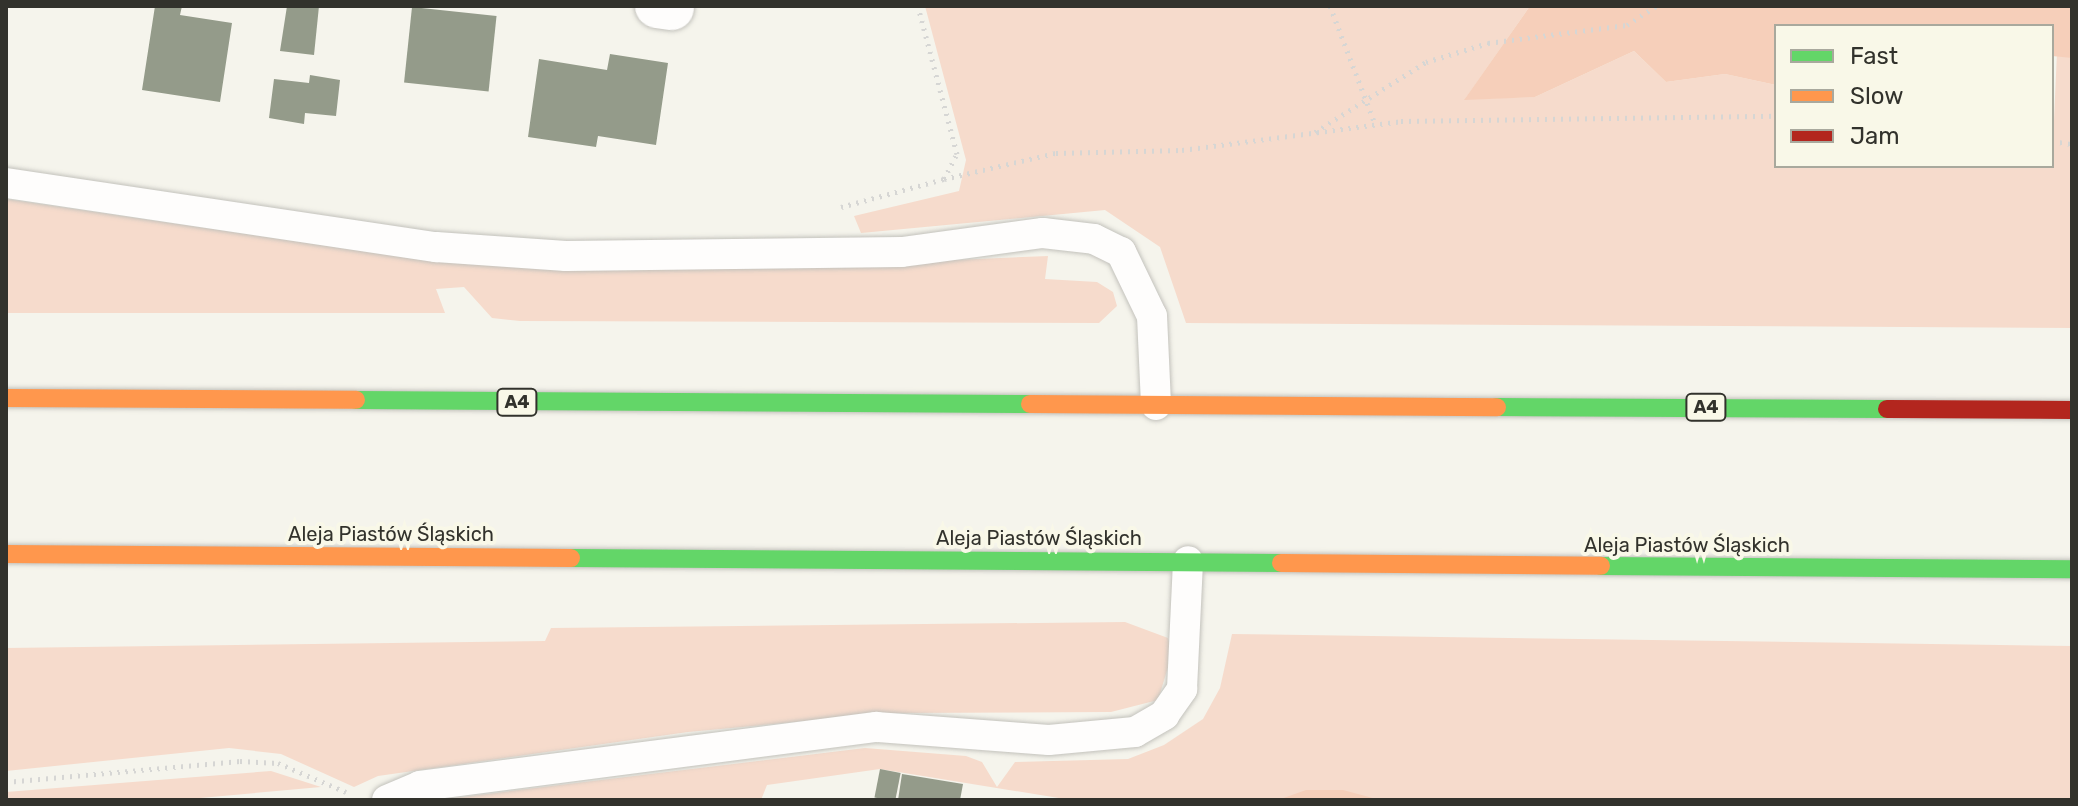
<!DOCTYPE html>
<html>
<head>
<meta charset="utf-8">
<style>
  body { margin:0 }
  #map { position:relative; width:2078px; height:806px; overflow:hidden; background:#f5f4ec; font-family:Rubik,sans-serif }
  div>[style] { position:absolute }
  .green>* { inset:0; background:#f6dbcc }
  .forest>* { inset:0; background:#f6cfba }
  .building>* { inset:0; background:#949b8a; transform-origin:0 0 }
  .path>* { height:5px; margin-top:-2.5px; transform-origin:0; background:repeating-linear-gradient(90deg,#d6d6d4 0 2px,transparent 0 8px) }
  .roads { filter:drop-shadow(0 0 2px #c3c2bc) drop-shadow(0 0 2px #c3c2bc) }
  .lane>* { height:30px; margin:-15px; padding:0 15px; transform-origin:15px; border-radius:15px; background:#fefdfc }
  .street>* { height:44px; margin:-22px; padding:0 22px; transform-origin:22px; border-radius:22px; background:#fefdfc }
  .fast>* { height:18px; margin:-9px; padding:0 9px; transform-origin:9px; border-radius:9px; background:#63d668 }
  .slow>* { height:18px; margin:-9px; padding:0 9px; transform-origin:9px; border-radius:9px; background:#ff974d }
  .jam>* { height:18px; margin:-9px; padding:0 9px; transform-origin:9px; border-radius:9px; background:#b3261e }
  span { translate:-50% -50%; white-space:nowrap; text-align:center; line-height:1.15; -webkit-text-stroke:8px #f9f8e8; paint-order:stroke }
  .shield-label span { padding:2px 6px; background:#f9f8e8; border:2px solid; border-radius:6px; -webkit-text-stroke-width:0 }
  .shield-label { font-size:18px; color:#32322c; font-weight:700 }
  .street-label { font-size:20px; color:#32322c }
  .frame { position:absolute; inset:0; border:8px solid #32322c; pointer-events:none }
  .legend { position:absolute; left:1774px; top:24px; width:280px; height:144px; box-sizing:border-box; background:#f9f8e8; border:2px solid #a9a99d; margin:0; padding:10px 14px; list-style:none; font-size:24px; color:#32322c }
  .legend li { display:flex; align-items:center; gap:16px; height:40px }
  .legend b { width:40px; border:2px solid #a9a99d }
</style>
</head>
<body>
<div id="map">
  <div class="green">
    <div style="clip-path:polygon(925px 6px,1530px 6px,1465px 99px,1535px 97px,1634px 51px,1666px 82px,1725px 74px,1776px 85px,1776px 166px,2052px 166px,2057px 52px,2072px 58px,2072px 328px,1186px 323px,1160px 247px,1105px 210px,861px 233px,854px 216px,959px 191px,966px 160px)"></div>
    <div style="clip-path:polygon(6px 199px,438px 262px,744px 269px,1048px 256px,1045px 279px,1097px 282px,1113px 292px,1117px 306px,1099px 323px,520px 321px,492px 318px,464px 287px,436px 289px,445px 313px,6px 313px)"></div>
    <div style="clip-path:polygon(1125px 622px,1168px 638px,1172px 654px,1158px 700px,1111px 712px,891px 713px,688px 732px,378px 776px,354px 787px,281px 754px,229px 748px,6px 771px,6px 648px,545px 641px,551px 628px)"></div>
    <div style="clip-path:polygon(1232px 634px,2072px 646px,2072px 800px,1071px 800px,880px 769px,767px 785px,761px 800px,437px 800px,865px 748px,966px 756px,982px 762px,997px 787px,1015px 762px,1128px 759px,1164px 745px,1203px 719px,1220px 688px)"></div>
    <div style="clip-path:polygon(271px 771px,321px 787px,178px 800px,6px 800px,6px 792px)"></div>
  </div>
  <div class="forest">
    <div style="clip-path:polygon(1530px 6px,2072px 6px,2072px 58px,2052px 56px,2052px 26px,1776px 26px,1776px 85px,1725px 74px,1666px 82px,1634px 51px,1535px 97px,1464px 100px)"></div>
    <div style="clip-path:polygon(1306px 790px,1343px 790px,1380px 800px,1278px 800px)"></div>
  </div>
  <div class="building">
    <div style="clip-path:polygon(155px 6px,182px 6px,180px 15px,232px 23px,220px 102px,142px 90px)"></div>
    <div style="clip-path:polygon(287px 6px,319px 6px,314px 55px,280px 51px)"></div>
    <div style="left:412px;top:7px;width:85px;height:76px;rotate:6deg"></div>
    <div style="clip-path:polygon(610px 54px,668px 63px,656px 145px,598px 136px,596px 147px,528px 137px,539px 59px,607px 70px)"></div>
    <div style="clip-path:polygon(310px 75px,340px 80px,336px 116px,305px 113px,304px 124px,269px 118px,274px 79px,309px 83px)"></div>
    <div style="left:880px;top:769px;width:21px;height:29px;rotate:11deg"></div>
    <div style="clip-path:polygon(902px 774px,963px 784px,960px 800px,898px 800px)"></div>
  </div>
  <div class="path">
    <div style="left:1330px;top:6px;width:126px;rotate:69.1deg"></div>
    <div style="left:1315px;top:132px;width:131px;rotate:-32.2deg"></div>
    <div style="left:1426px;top:62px;width:65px;rotate:-17deg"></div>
    <div style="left:1488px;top:43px;width:140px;rotate:-7.4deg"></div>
    <div style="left:1627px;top:25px;width:35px;rotate:-33deg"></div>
    <div style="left:2052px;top:141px;width:20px;rotate:9deg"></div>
    <div style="left:944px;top:179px;width:115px;rotate:-13.1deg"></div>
    <div style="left:1056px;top:153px;width:126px;rotate:-1.4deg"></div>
    <div style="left:1182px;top:150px;width:221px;rotate:-7.5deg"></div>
    <div style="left:1401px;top:121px;width:375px;rotate:-0.8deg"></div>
    <div style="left:841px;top:207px;width:107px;rotate:-15.2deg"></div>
    <div style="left:944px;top:179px;width:28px;rotate:-63deg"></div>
    <div style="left:957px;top:154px;width:153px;rotate:-104.8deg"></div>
    <div style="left:6px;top:782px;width:235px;rotate:-5.1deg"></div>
    <div style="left:240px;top:761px;width:38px;rotate:3deg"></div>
    <div style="left:278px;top:763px;width:74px;rotate:23.1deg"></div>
  </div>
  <div class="roads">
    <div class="lane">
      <div style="left:6px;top:183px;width:435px;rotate:8.5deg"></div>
      <div style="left:436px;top:247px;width:130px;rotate:4deg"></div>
      <div style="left:566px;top:256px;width:336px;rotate:-0.7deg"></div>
      <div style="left:902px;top:252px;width:142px;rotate:-7.7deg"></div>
      <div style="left:1043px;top:233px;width:51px;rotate:6.7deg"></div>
      <div style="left:1094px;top:239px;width:30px;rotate:26deg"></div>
      <div style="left:1121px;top:252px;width:71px;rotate:64.2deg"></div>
      <div style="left:1152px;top:316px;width:89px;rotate:87.4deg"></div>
      <div style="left:387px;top:800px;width:36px;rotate:-23deg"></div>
      <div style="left:420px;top:786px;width:460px;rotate:-7.4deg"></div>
      <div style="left:876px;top:727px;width:173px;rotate:4.3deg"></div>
      <div style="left:1049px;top:740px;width:86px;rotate:-5.3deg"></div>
      <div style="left:1135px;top:732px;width:34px;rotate:-30deg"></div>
      <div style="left:1164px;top:715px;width:32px;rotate:-55deg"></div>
      <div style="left:1182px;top:689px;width:128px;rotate:-87.3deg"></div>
    </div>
    <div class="street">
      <div style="left:657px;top:6px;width:15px;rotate:8deg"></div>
    </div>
    <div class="fast">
      <div style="left:356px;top:400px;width:674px;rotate:0.34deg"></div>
      <div style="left:1497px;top:407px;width:390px;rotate:0.3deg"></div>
      <div style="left:571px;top:558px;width:710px;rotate:0.4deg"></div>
      <div style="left:1601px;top:566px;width:471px;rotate:0.4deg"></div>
    </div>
    <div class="slow">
      <div style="left:6px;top:398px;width:350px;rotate:0.3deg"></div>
      <div style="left:1030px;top:404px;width:467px;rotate:0.4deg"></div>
      <div style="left:6px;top:554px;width:565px;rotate:0.41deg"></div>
      <div style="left:1281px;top:563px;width:320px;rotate:0.5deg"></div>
    </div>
    <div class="jam">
      <div style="left:1887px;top:409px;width:185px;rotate:0.3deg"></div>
    </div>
  </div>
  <div class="shield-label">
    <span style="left:517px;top:402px">A4</span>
    <span style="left:1706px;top:407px">A4</span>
  </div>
  <div class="street-label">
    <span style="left:391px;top:534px">Aleja Piastów Śląskich</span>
    <span style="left:1039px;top:538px">Aleja Piastów Śląskich</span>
    <span style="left:1687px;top:545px">Aleja Piastów Śląskich</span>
  </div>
  <div class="frame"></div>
  <ul class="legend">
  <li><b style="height:10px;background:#63d668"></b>Fast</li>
  <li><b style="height:10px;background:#ff974d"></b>Slow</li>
  <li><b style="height:10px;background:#b3261e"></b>Jam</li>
  </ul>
</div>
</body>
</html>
